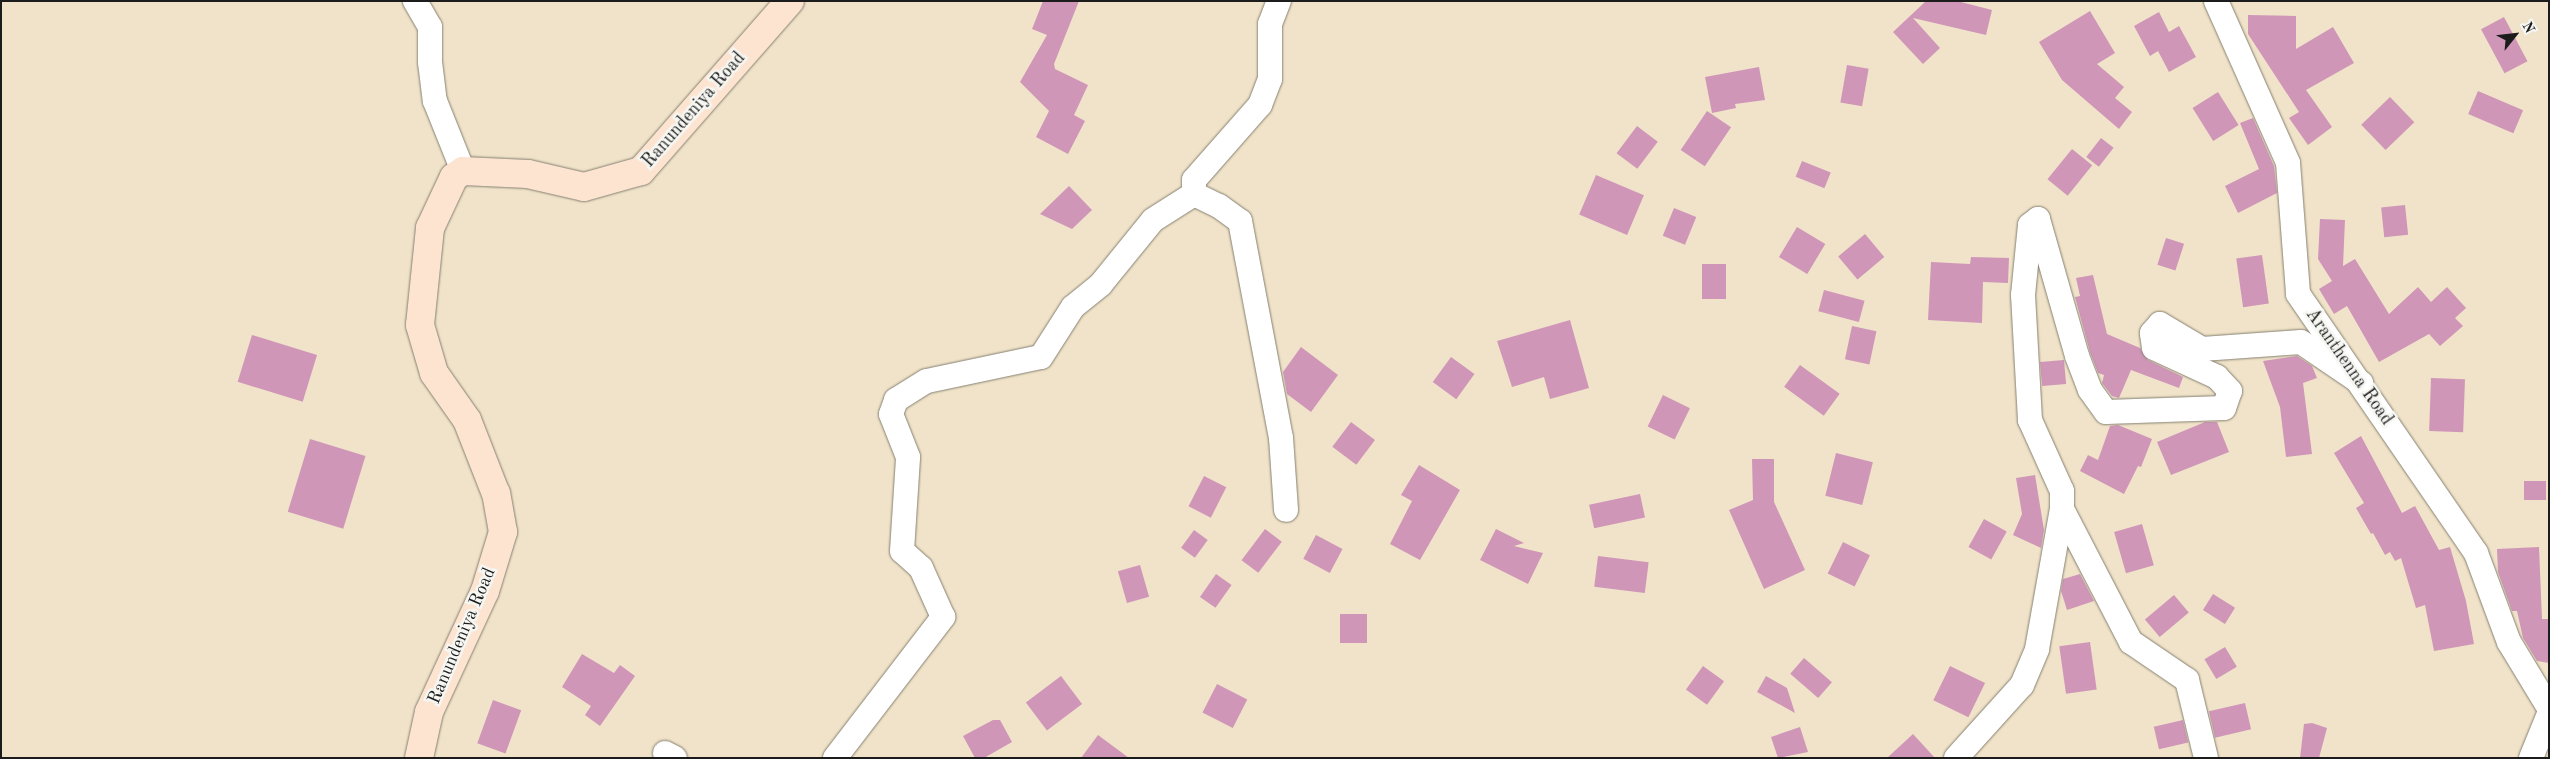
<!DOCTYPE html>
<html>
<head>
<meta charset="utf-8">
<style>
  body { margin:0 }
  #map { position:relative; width:2550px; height:759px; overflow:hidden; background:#f0e3c9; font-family:"Old Standard TT",serif }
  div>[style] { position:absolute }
  .building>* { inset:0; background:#cf96b8; transform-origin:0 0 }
  .roads { filter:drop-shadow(0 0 1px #868072) drop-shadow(0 0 1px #868072) }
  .minor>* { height:24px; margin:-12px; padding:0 12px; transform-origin:12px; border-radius:12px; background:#fff }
  .secondary>* { height:28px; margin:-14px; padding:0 14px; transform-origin:14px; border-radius:14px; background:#fde4d1 }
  span { translate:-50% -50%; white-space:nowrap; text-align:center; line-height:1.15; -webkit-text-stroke:5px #f6f6f2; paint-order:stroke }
  .street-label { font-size:18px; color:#1c1c1c }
  .frame { position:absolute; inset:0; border:2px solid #1c1c1c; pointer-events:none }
  .north { position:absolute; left:2490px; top:10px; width:50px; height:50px; -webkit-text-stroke:4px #f6f6f2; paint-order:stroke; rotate:61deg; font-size:14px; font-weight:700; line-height:20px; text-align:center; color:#1c1c1c }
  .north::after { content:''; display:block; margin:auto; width:18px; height:22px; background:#1c1c1c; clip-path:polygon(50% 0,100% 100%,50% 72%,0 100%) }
</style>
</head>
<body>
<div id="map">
  <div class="building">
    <div style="clip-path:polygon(1043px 1px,1079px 1px,1054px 64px,1055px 69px,1088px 85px,1074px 115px,1085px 121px,1068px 154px,1036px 137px,1049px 111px,1020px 82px,1047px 35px,1032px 29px)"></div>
    <div style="clip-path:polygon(1926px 1px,1957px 1px,1992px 10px,1986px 35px,1913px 18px,1940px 48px,1923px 64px,1893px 32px)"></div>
    <div style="clip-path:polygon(2090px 11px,2115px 53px,2097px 64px,2124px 87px,2115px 98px,2132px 112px,2119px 129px,2062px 80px,2039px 42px)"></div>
    <div style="clip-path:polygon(2159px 12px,2169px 32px,2179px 26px,2196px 57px,2169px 72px,2158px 51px,2150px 56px,2134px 26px)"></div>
    <div style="clip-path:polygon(2248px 15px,2296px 16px,2296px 49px,2333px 27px,2354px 63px,2306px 90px,2332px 127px,2308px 145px,2289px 118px,2299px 112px,2248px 34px)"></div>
    <div style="left:2504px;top:17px;width:50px;height:26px;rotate:62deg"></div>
    <div style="left:1847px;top:65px;width:22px;height:38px;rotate:10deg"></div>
    <div style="clip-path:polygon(1759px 67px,1765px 100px,1735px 104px,1736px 108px,1712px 113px,1705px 77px)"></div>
    <div style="left:2478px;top:91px;width:49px;height:25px;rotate:23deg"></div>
    <div style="left:2218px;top:92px;width:39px;height:30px;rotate:58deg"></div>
    <div style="left:2390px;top:97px;width:35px;height:40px;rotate:46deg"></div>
    <div style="left:1707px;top:111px;width:29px;height:47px;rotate:34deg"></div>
    <div style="clip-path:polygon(2253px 118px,2274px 166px,2277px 193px,2238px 213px,2225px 186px,2259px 169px,2240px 123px)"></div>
    <div style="left:1637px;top:126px;width:26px;height:34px;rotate:37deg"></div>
    <div style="left:2101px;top:138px;width:16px;height:24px;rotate:38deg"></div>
    <div style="left:2072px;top:149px;width:26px;height:39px;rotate:39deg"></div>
    <div style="left:1802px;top:161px;width:31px;height:17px;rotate:22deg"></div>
    <div style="left:1596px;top:175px;width:52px;height:43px;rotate:23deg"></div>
    <div style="clip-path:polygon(1069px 186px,1092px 210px,1072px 229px,1040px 214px)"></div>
    <div style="left:2405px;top:205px;width:30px;height:24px;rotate:84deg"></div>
    <div style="left:1674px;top:208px;width:24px;height:30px;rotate:22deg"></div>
    <div style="clip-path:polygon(2320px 219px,2345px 220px,2343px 266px,2355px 259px,2389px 314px,2418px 287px,2431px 302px,2447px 287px,2466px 308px,2455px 318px,2463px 326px,2440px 346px,2429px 334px,2379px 362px,2347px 306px,2334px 314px,2319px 289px,2332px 281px,2318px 259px)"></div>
    <div style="left:1797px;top:227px;width:33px;height:35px;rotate:31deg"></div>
    <div style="left:1865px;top:234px;width:30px;height:35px;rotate:50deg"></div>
    <div style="left:2166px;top:238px;width:19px;height:28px;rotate:18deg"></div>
    <div style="left:2262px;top:255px;width:49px;height:26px;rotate:82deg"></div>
    <div style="clip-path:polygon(1971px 257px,2009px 258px,2008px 283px,1983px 282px,1982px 323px,1928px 320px,1931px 262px,1970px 264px)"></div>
    <div style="left:1702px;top:264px;width:24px;height:35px"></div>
    <div style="clip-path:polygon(2093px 275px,2107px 334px,2140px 348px,2148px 360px,2183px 377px,2179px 388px,2131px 370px,2119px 398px,2112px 396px,2102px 383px,2104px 375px,2098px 373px,2090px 352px,2075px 297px,2080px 296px,2076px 278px)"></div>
    <div style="left:1824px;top:290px;width:42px;height:22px;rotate:15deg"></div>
    <div style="clip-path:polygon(1570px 320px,1589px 388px,1550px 399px,1544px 377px,1512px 387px,1497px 341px)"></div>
    <div style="left:1852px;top:326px;width:25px;height:34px;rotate:12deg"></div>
    <div style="left:252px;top:335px;width:68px;height:49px;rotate:17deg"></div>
    <div style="clip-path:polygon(1301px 347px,1338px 375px,1311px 412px,1287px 394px,1283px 372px)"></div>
    <div style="clip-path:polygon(2297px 356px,2312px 366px,2317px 378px,2303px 383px,2312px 454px,2286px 457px,2280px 407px,2263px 361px)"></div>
    <div style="left:1451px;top:357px;width:29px;height:31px;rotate:36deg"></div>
    <div style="left:2064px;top:360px;width:24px;height:24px;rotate:85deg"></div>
    <div style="left:1800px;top:365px;width:49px;height:27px;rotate:36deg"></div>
    <div style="left:2431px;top:378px;width:34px;height:53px;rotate:2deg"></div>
    <div style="left:1663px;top:395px;width:30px;height:35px;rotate:26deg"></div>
    <div style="left:1351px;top:422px;width:30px;height:31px;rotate:37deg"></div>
    <div style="clip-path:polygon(2205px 422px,2217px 422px,2229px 452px,2171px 475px,2157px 442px)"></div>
    <div style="clip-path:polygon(2118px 425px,2152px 439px,2141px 467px,2138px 466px,2124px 494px,2080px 471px,2088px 455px,2098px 460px,2110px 426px)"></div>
    <div style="clip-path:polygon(2361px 436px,2402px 513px,2415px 506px,2439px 550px,2450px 547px,2466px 601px,2474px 644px,2434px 651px,2425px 605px,2416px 608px,2401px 558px,2395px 561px,2390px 552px,2385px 555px,2373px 533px,2371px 534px,2356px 508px,2364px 503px,2334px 453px)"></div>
    <div style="left:310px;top:439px;width:58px;height:76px;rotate:17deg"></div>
    <div style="left:1836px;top:453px;width:38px;height:44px;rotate:14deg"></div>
    <div style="clip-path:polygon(1752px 459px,1774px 459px,1774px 502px,1805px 570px,1764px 589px,1729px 510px,1753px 500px)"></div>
    <div style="clip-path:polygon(1419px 465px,1460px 490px,1420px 560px,1390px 544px,1412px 501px,1401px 495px)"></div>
    <div style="clip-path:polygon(2035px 475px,2044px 530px,2041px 548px,2013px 535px,2022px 514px,2016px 478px)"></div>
    <div style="left:1204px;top:476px;width:25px;height:34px;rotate:27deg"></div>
    <div style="left:2524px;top:481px;width:22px;height:19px"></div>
    <div style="left:1640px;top:494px;width:24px;height:52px;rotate:78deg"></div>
    <div style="left:1984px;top:519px;width:26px;height:32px;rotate:29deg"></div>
    <div style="left:2142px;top:524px;width:43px;height:29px;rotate:74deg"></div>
    <div style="left:1265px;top:529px;width:21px;height:39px;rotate:37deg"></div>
    <div style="clip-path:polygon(1496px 529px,1524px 543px,1514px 546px,1543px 553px,1528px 584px,1480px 560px)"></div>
    <div style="left:1194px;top:530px;width:17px;height:22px;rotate:36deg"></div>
    <div style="left:1316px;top:535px;width:30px;height:27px;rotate:28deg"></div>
    <div style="left:1843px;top:542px;width:30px;height:35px;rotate:26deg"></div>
    <div style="clip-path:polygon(2539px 547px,2542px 619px,2549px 619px,2549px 663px,2537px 661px,2523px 638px,2517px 611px,2512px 611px,2498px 572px,2497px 549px)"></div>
    <div style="left:1598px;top:556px;width:51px;height:31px;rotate:7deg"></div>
    <div style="left:1140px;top:565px;width:33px;height:23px;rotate:74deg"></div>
    <div style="left:1216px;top:574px;width:19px;height:28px;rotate:35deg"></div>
    <div style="clip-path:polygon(2080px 574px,2094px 601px,2067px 610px,2061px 591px,2063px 579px)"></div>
    <div style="left:2213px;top:594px;width:26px;height:19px;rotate:32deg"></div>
    <div style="left:2174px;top:595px;width:23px;height:38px;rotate:50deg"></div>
    <div style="left:1340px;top:614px;width:27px;height:29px"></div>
    <div style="left:2090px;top:642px;width:48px;height:31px;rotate:82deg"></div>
    <div style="left:2225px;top:647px;width:23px;height:24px;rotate:59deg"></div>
    <div style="clip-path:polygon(582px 654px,614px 673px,620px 665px,635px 676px,600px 726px,585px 715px,591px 706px,562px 687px)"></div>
    <div style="left:1804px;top:658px;width:37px;height:21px;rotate:41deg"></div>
    <div style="left:1703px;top:666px;width:26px;height:29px;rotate:36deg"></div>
    <div style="left:1950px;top:666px;width:39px;height:38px;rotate:26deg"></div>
    <div style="left:1061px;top:676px;width:35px;height:44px;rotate:53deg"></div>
    <div style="clip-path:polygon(1766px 676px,1787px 688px,1795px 713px,1757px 692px)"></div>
    <div style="left:1217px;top:684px;width:34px;height:32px;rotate:27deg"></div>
    <div style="left:493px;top:700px;width:30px;height:46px;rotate:20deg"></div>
    <div style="left:2245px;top:703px;width:27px;height:37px;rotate:77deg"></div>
    <div style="clip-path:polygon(993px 720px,1000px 720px,1012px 742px,984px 758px,975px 758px,963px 736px)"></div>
    <div style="left:2183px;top:720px;width:23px;height:30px;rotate:77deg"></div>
    <div style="clip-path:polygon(2312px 723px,2327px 728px,2319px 758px,2300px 758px,2304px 724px)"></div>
    <div style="clip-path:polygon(1800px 727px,1808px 752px,1778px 758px,1771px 737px)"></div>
    <div style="clip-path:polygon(1913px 734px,1935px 758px,1887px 758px)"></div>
    <div style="clip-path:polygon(1098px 735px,1129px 758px,1081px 758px)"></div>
  </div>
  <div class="roads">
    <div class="minor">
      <div style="left:415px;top:1px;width:30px;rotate:60deg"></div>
      <div style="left:430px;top:27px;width:35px;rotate:90deg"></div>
      <div style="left:430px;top:62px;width:39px;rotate:83deg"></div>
      <div style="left:435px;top:101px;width:75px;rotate:68.2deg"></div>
      <div style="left:2216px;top:1px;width:177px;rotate:66deg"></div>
      <div style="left:2288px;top:163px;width:131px;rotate:85.6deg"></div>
      <div style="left:2298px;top:294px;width:314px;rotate:55.5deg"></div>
      <div style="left:2476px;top:553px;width:95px;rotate:69.7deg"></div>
      <div style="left:2509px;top:642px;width:77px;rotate:58.8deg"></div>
      <div style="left:1194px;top:194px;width:28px;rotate:26deg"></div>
      <div style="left:1219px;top:206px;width:26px;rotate:36deg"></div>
      <div style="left:1240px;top:221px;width:221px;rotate:79.3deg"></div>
      <div style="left:1281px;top:438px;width:72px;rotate:86deg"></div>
      <div style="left:2062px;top:509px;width:150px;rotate:62.6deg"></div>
      <div style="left:2131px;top:642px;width:68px;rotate:34.2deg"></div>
      <div style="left:2187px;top:680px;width:80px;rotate:76.3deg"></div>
      <div style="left:665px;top:753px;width:11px;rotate:27deg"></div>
      <div style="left:835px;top:758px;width:178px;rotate:-52.5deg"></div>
      <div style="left:943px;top:617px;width:54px;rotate:-114.2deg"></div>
      <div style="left:921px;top:568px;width:25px;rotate:-138deg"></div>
      <div style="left:902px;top:551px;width:94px;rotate:-86.3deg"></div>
      <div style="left:908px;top:457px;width:46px;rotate:-111.6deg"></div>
      <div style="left:891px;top:414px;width:15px;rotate:-70deg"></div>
      <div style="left:896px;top:400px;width:36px;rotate:-32deg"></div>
      <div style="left:927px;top:381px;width:116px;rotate:-11.9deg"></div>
      <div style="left:1041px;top:357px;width:59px;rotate:-57.4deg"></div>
      <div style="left:1073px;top:307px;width:36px;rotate:-39deg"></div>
      <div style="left:1101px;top:284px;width:82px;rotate:-50.9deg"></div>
      <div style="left:1153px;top:220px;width:49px;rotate:-32.4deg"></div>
      <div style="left:1194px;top:194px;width:14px;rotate:-90deg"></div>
      <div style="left:1194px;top:180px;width:100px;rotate:-48.7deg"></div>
      <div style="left:1260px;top:105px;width:28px;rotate:-69deg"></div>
      <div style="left:1270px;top:79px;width:55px;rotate:-90deg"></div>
      <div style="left:1270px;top:24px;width:25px;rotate:-69deg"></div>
      <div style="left:1956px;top:758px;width:98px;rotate:-47.9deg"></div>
      <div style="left:2022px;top:685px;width:39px;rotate:-67deg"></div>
      <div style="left:2037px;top:649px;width:142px;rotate:-79.9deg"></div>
      <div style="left:2062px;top:509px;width:18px;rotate:-90deg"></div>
      <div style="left:2062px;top:491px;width:78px;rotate:-114.3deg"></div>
      <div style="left:2030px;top:420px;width:125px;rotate:-93.2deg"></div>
      <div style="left:2023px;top:295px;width:70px;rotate:-84.3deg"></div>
      <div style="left:2030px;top:225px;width:10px;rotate:-37deg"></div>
      <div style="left:2038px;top:219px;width:142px;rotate:74.1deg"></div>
      <div style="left:2077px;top:356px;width:36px;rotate:69deg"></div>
      <div style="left:2090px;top:390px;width:27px;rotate:54deg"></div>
      <div style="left:2106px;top:412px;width:118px;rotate:-1.9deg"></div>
      <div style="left:2224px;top:408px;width:18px;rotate:-71deg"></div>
      <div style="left:2230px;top:391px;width:19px;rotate:-133deg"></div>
      <div style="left:2217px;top:377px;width:69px;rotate:-155.3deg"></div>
      <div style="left:2154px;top:348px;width:15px;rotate:-98deg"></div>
      <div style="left:2152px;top:333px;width:12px;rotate:-48deg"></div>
      <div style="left:2160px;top:324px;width:49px;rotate:30.8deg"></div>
      <div style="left:2202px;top:349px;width:99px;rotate:-4deg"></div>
      <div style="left:2301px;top:342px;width:73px;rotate:34.3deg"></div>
      <div style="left:2531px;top:758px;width:48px;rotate:-67.8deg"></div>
    </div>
    <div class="secondary">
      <div style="left:419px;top:758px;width:47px;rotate:-77.7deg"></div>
      <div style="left:429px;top:712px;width:133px;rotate:-65.2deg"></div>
      <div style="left:485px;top:591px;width:62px;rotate:-73deg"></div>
      <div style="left:503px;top:532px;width:39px;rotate:-100deg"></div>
      <div style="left:496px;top:494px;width:79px;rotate:-111.4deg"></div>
      <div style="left:467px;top:420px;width:57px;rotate:-125.1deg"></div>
      <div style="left:434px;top:373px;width:50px;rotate:-106.3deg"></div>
      <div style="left:420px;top:325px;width:98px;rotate:-84.1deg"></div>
      <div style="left:430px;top:228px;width:56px;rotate:-64.8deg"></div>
      <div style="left:454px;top:177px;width:11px;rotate:-34deg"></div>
      <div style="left:463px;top:171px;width:65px;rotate:2.6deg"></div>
      <div style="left:528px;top:174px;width:57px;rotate:13.1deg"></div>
      <div style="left:584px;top:187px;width:59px;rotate:-15.7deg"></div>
      <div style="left:641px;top:171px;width:226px;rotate:-48.8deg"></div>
    </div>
  </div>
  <div class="street-label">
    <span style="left:694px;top:110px;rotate:-49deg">Ranundeniya Road</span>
    <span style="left:2349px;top:367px;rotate:55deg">Aranthenna Road</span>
    <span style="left:462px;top:636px;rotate:-67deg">Ranundeniya Road</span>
  </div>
  <div class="frame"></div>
  <div class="north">N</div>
</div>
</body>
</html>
